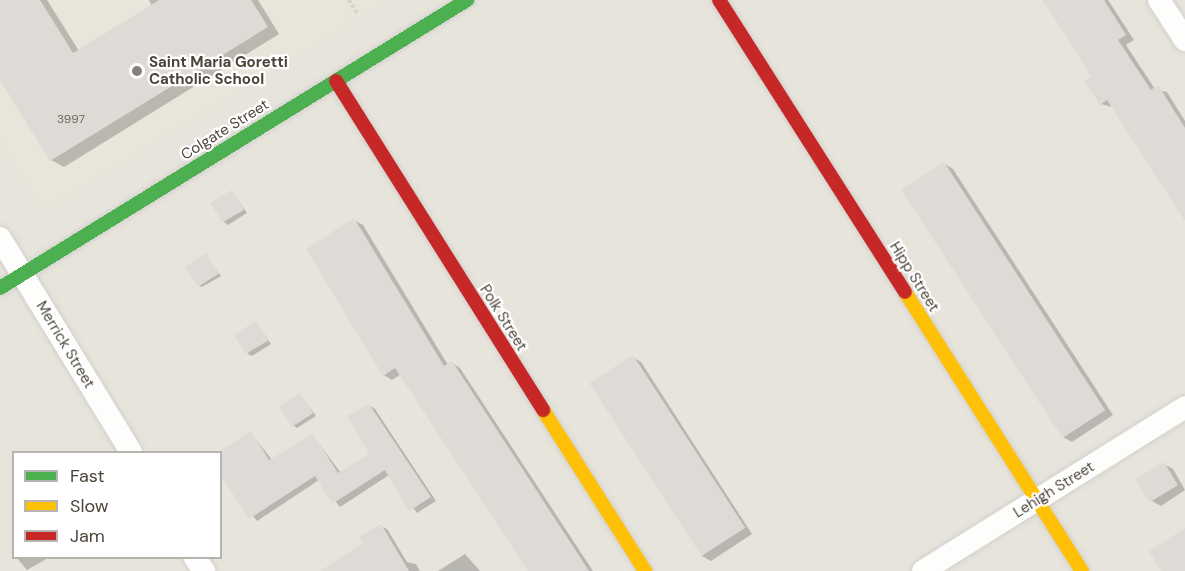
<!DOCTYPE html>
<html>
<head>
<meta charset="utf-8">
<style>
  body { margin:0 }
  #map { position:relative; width:1185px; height:571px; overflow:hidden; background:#f4f2ee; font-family:"DM Sans",sans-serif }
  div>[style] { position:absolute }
  .residential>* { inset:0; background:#e7e4dc }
  .education>* { inset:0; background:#eae5da }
  .shadow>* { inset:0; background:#0003 }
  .building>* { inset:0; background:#dedbd6; transform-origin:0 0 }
  .path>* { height:4px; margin-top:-2px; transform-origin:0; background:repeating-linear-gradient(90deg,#d3d2cc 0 3px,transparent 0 6px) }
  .roads { filter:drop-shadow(0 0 2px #d2d0cb) drop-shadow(0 0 2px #d2d0cb) }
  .street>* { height:22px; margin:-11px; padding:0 11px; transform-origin:11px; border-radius:11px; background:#fdfdfc }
  .fast>* { height:14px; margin:-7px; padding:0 7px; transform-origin:7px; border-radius:7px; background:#4caf50 }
  .slow>* { height:14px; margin:-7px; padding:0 7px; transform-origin:7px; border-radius:7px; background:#ffc107 }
  .jam>* { height:14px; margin:-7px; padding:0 7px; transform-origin:7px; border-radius:7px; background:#c62828 }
  .dots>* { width:16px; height:16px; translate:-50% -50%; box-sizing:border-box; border:3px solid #fff; border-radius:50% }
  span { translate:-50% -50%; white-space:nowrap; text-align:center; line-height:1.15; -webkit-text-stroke:4.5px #fff; paint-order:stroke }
  .number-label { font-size:12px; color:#706a61 }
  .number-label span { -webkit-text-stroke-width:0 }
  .poi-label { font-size:15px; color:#4b4439; font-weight:700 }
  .left { translate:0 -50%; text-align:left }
  .street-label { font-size:15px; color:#4b4439 }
  .legend { position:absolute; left:12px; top:451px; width:210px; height:108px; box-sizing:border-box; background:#fff; border:2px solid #b7b4b0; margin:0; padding:8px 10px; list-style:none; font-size:18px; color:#4b4439 }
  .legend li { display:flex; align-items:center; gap:12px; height:30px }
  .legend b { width:30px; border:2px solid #b7b4b0 }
</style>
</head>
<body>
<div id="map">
  <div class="residential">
    <div style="clip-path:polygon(evenodd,0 0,1185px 0,1185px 571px,0 571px,0 0,14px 452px,220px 452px,220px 558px,14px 558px,14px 452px)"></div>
  </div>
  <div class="education">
    <div style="clip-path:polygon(0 0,389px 0,43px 212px,0 142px)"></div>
  </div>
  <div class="shadow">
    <div style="clip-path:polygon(0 0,47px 0,79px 51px,152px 6px,149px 0,258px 0,279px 34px,64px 167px,51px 160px,0 77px)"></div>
    <div style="clip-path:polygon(1043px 0,1108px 0,1134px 40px,1126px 45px,1155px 89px,1167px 92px,1185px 121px,1185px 220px,1112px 107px,1101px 104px,1094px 76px)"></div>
    <div style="clip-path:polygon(945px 164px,953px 169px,1113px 415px,1072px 442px,1063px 437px)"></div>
    <div style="clip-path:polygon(232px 192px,247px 213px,228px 225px,224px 222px)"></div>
    <div style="clip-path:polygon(354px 220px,363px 225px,448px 365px,452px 363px,460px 368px,593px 571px,530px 571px,401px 374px,392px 380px,384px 375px)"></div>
    <div style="clip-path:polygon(206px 255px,221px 276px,202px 287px,198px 285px)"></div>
    <div style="clip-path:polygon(256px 323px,271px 344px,252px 356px,248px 354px)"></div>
    <div style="clip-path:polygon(633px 357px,641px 362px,752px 534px,711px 561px,702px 556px)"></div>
    <div style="clip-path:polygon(300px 395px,316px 416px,297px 428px,293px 425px)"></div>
    <div style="clip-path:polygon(369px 405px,375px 409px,436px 501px,417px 513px,389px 475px,340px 507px,319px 480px,257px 521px,220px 475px,220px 452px,251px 433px,272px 460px,313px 436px,341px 473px,371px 454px)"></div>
    <div style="clip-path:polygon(1164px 464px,1173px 469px,1185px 490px,1161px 506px,1152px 501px)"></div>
    <div style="clip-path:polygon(381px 526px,387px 529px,407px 562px,416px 564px,420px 571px,323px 571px,365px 544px)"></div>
    <div style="clip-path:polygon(465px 554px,480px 571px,438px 571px)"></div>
    <div style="clip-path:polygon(17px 558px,48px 558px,27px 570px)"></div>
  </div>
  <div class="building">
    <div style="clip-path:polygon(0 0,40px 0,73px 53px,159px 0,251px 0,268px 27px,50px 161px,0 80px)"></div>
    <div style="clip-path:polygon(1043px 0,1104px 0,1126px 35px,1118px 40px,1151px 90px,1158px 85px,1185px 128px,1185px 221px,1107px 100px,1100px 105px,1084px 81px,1091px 76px)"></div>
    <div style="left:944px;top:162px;width:296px;height:51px;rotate:57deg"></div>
    <div style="left:232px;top:190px;width:23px;height:25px;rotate:59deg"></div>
    <div style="clip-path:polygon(354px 218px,444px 366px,452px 361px,589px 571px,528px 571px,395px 368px,383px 376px,306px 249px)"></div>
    <div style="left:206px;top:253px;width:24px;height:25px;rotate:57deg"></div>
    <div style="left:256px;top:321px;width:23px;height:26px;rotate:59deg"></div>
    <div style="left:633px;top:355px;width:206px;height:52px;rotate:57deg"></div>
    <div style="left:300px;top:393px;width:24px;height:25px;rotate:57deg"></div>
    <div style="clip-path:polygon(369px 404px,431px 497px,409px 511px,385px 470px,332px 504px,315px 476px,249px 519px,220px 474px,220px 451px,251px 431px,269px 460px,313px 434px,338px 473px,369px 454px,347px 416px)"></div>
    <div style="left:1164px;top:462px;width:27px;height:33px;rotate:59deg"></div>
    <div style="clip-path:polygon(381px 524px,409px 571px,320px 571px,363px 543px,359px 537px)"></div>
    <div style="clip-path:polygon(1185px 528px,1185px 571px,1161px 571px,1149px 551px)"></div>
  </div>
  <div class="path">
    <div style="left:349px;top:0;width:17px;rotate:59deg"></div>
  </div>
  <div class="roads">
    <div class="street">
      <div style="left:1159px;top:0;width:48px;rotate:57deg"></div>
      <div style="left:0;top:238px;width:251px;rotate:58.5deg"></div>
      <div style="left:195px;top:558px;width:16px;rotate:55deg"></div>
      <div style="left:923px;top:571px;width:309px;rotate:-32deg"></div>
    </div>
    <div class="fast">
      <div style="left:0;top:288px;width:549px;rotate:-31.66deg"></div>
    </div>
    <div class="slow">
      <div style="left:905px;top:292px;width:330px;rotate:57.6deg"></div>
      <div style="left:543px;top:410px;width:191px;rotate:57.6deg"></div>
    </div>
    <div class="jam">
      <div style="left:719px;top:0;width:346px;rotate:57.5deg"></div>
      <div style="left:336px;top:81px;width:389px;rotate:57.8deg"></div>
    </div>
  </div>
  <div class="dots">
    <div style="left:137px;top:71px;background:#868178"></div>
  </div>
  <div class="number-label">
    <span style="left:71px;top:120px">3997</span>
  </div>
  <div class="poi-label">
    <span class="left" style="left:149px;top:71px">Saint Maria Goretti<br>Catholic School</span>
  </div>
  <div class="street-label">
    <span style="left:225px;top:130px;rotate:-32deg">Colgate Street</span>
    <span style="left:914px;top:277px;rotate:58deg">Hipp Street</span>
    <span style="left:503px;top:318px;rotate:58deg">Polk Street</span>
    <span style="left:65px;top:345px;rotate:59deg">Merrick Street</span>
    <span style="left:1054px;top:490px;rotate:-32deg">Lehigh Street</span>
  </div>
  <ul class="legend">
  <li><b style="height:8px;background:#4caf50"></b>Fast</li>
  <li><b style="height:8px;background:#ffc107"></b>Slow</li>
  <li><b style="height:8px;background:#c62828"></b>Jam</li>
  </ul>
</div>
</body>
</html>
